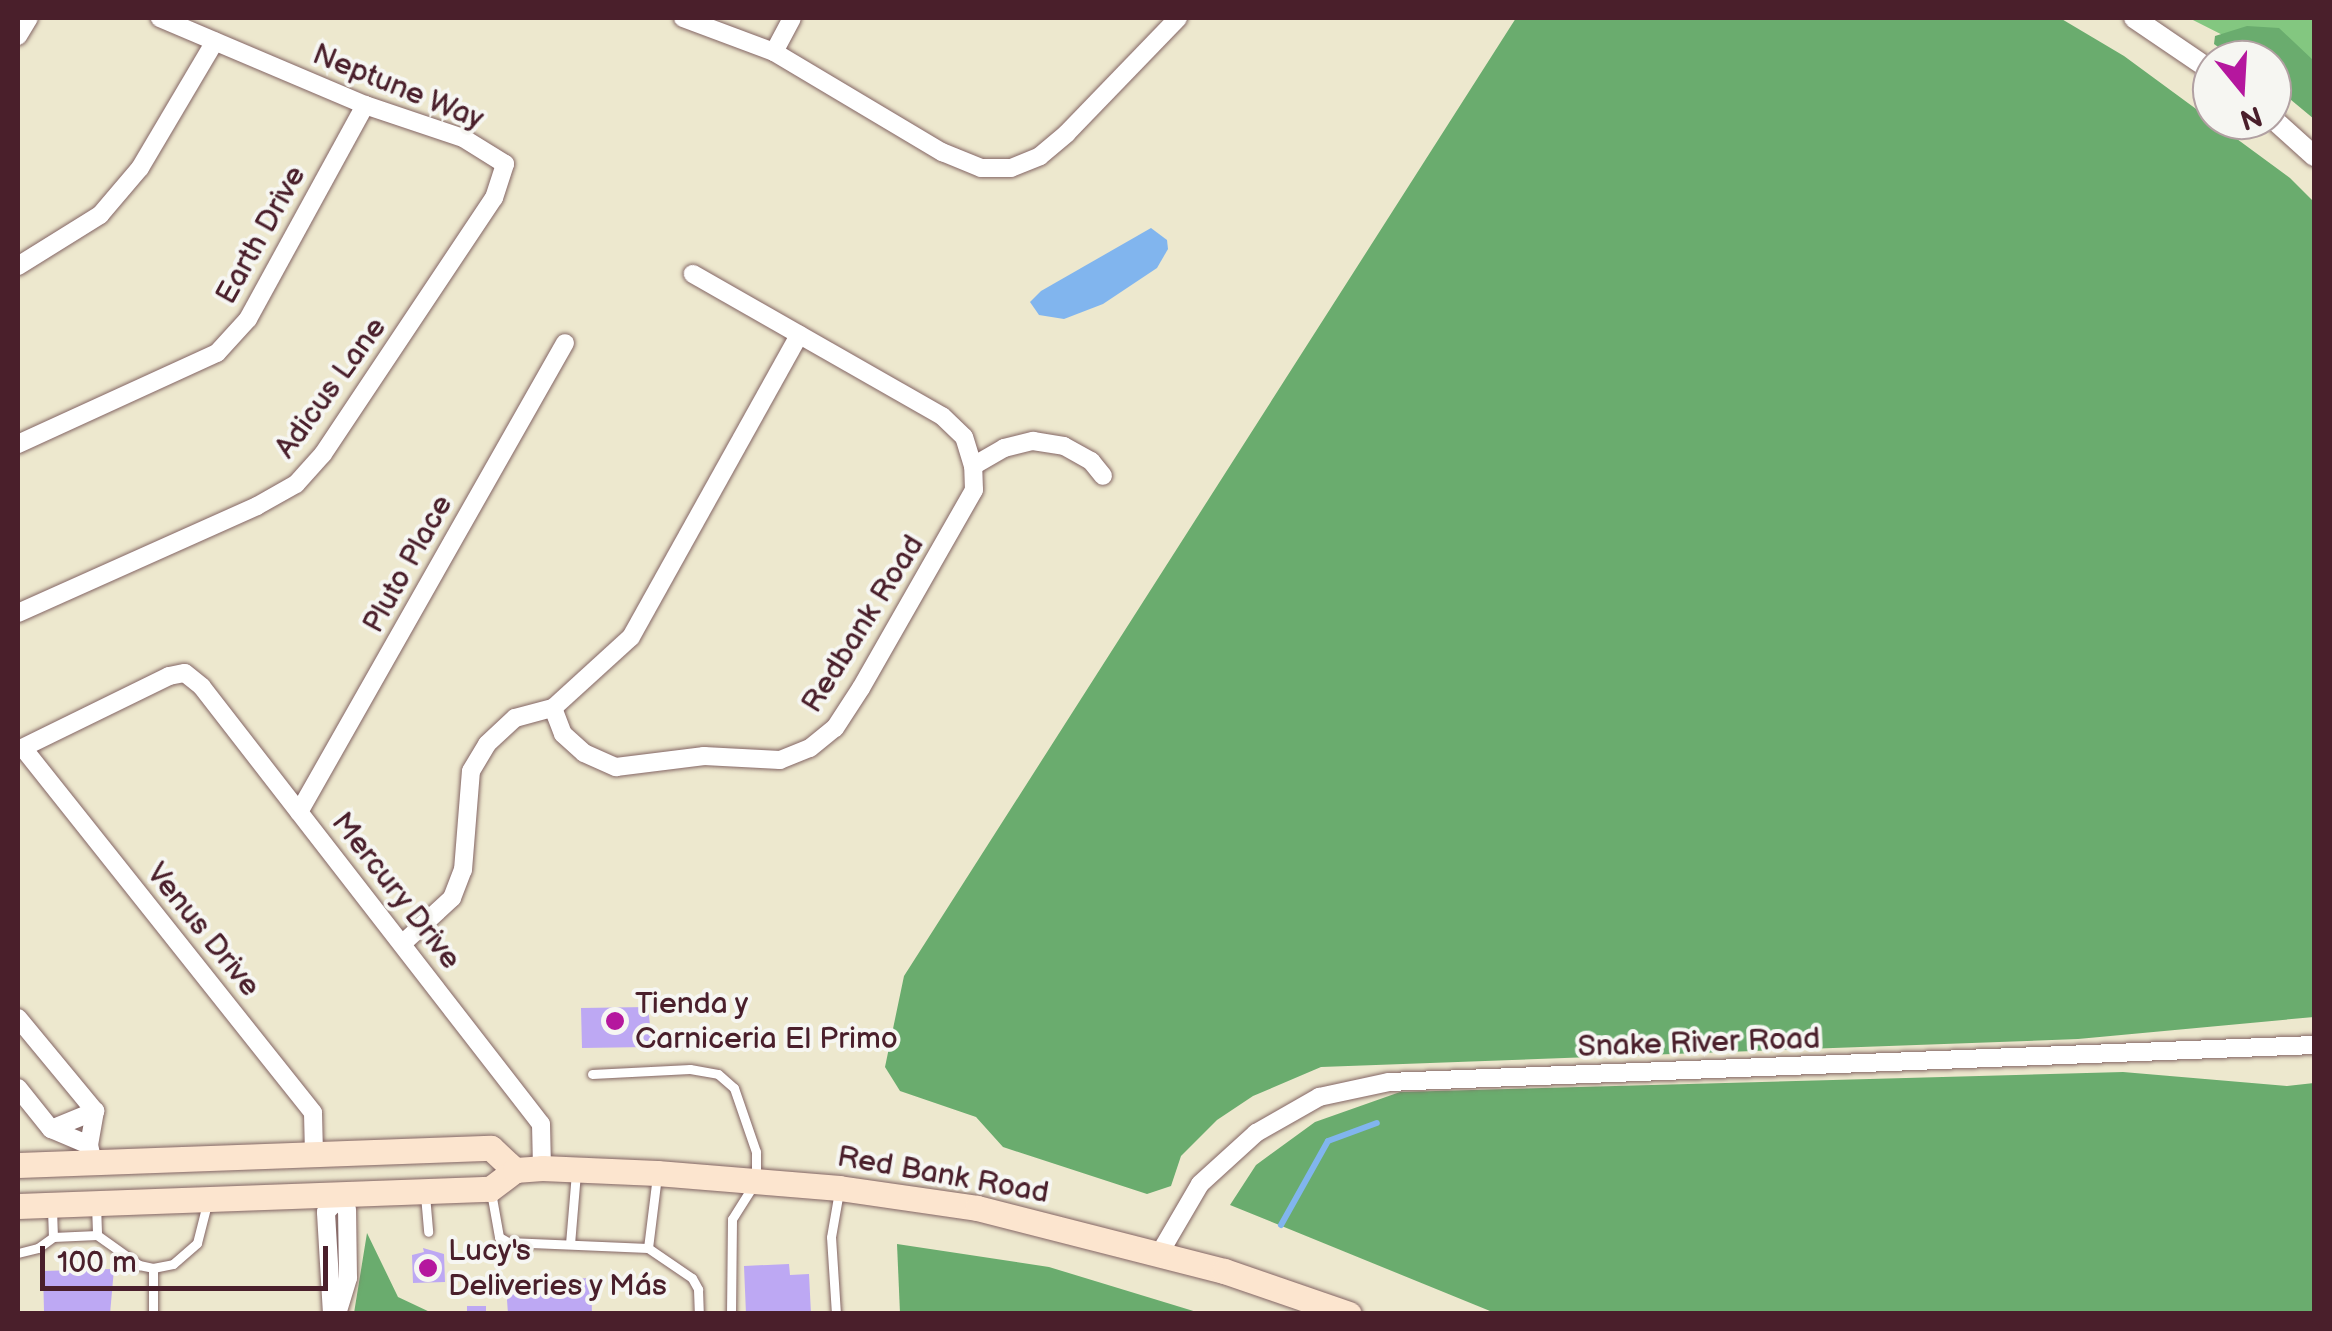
<!DOCTYPE html>
<html>
<head>
<meta charset="utf-8">
<style>
  body { margin:0 }
  #map { position:relative; width:2332px; height:1331px; overflow:hidden; background:#ede8ce; font-family:"Balsamiq Sans",sans-serif }
  div>[style] { position:absolute }
  .green>* { inset:0; background:#83c780 }
  .forest>* { inset:0; background:#6aac6e }
  .water>* { inset:0; background:#81b5ee }
  .stream>* { height:6px; margin:-3px; padding:0 3px; transform-origin:3px; border-radius:3px; background:#81b5ee }
  .building>* { inset:0; background:#bda8f3; transform-origin:0 0 }
  .roads { filter:drop-shadow(0 0 2px #836564) drop-shadow(0 0 2px #836564) }
  .service>* { height:9px; margin:-4.5px; padding:0 4.5px; transform-origin:4.5px; border-radius:4.5px; background:#fff }
  .minor>* { height:18px; margin:-9px; padding:0 9px; transform-origin:9px; border-radius:9px; background:#fff }
  .tertiary>* { height:20px; margin:-10px; padding:0 10px; transform-origin:10px; border-radius:10px; background:#fff }
  .secondary>* { height:25px; margin:-12.5px; padding:0 12.5px; transform-origin:12.5px; border-radius:12.5px; background:#fce5cf }
  .dots>* { width:28px; height:28px; translate:-50% -50%; box-sizing:border-box; border:5px solid #f6f6f2; border-radius:50% }
  span { translate:-50% -50%; white-space:nowrap; text-align:center; line-height:1.15; -webkit-text-stroke:8px #f6f6f2; paint-order:stroke }
  .street-label { font-size:30px; color:#4a1f2b }
  .poi-label { font-size:30px; color:#4a1f2b }
  .left { translate:0 -50%; text-align:left }
  .frame { position:absolute; inset:0; border:20px solid #4a1f2b; pointer-events:none }
  .north { position:absolute; left:2192px; top:40px; width:100px; height:100px; box-sizing:border-box; background:#f6f6f2; border:2px solid #b1a0a2; border-radius:50%; rotate:162deg; font-size:28px; font-weight:700; line-height:40px; text-align:center; color:#4a1f2b }
  .north::after { content:''; display:block; margin:auto; width:35px; height:45px; background:#b5179e; clip-path:polygon(50% 0,100% 100%,50% 72%,0 100%) }
  .scale { position:absolute; left:40px; top:1246px; width:288px; height:45px; box-sizing:border-box; border:5px solid #4a1f2b; border-top:0; padding-left:12px; font-size:30px; line-height:35px; white-space:nowrap; color:#4a1f2b; -webkit-text-stroke:8px #f6f6f2; paint-order:stroke }
</style>
</head>
<body>
<div id="map">
  <div class="green">
    <div style="clip-path:polygon(2189px 18px,2314px 18px,2314px 85px,2272px 60px)"></div>
  </div>
  <div class="forest">
    <div style="clip-path:polygon(1516px 18px,2060px 18px,2124px 56px,2290px 178px,2314px 202px,2314px 1017px,2078px 1039px,1321px 1067px,1253px 1096px,1217px 1120px,1181px 1156px,1171px 1186px,1147px 1194px,1003px 1147px,976px 1117px,900px 1091px,885px 1067px,904px 976px)"></div>
    <div style="clip-path:polygon(2247px 26px,2279px 28px,2314px 61px,2314px 119px,2272px 84px,2272px 60px,2236px 60px,2214px 44px,2215px 36px)"></div>
    <div style="clip-path:polygon(2123px 1072px,2287px 1086px,2314px 1083px,2314px 1313px,1495px 1313px,1230px 1205px,1256px 1165px,1315px 1122px,1400px 1092px)"></div>
    <div style="clip-path:polygon(367px 1233px,398px 1297px,432px 1313px,354px 1313px)"></div>
    <div style="clip-path:polygon(897px 1244px,1049px 1267px,1200px 1313px,900px 1313px)"></div>
  </div>
  <div class="water">
    <div style="clip-path:polygon(1151px 228px,1167px 240px,1168px 249px,1157px 268px,1103px 304px,1064px 319px,1039px 315px,1030px 302px,1041px 291px)"></div>
  </div>
  <div class="stream">
    <div style="left:1281px;top:1225px;width:96px;rotate:-60.8deg"></div>
    <div style="left:1328px;top:1141px;width:52px;rotate:-20.2deg"></div>
  </div>
  <div class="building">
    <div style="clip-path:polygon(648px 1007px,652px 1043px,648px 1047px,582px 1048px,581px 1008px)"></div>
    <div style="clip-path:polygon(423px 1248px,444px 1254px,445px 1282px,413px 1283px,412px 1255px,424px 1252px)"></div>
    <div style="clip-path:polygon(789px 1264px,790px 1275px,809px 1274px,811px 1314px,746px 1314px,744px 1266px)"></div>
    <div style="clip-path:polygon(114px 1269px,110px 1314px,44px 1311px,43px 1271px)"></div>
    <div style="left:484px;top:1278px;width:15px;height:17px;rotate:86deg"></div>
    <div style="clip-path:polygon(591px 1278px,592px 1314px,508px 1314px,506px 1286px,519px 1286px,518px 1281px)"></div>
    <div style="left:486px;top:1306px;width:8px;height:19px;rotate:90deg"></div>
  </div>
  <div class="roads">
    <div class="service">
      <div style="left:592px;top:1074px;width:98px;rotate:-2.9deg"></div>
      <div style="left:690px;top:1069px;width:28px;rotate:10deg"></div>
      <div style="left:718px;top:1074px;width:21px;rotate:41deg"></div>
      <div style="left:734px;top:1088px;width:68px;rotate:71deg"></div>
      <div style="left:756px;top:1152px;width:29px;rotate:90deg"></div>
      <div style="left:756px;top:1181px;width:45px;rotate:122.3deg"></div>
      <div style="left:732px;top:1219px;width:95px;rotate:90.6deg"></div>
      <div style="left:491px;top:1192px;width:46px;rotate:79.9deg"></div>
      <div style="left:499px;top:1237px;width:10px;rotate:29deg"></div>
      <div style="left:508px;top:1242px;width:140px;rotate:2.5deg"></div>
      <div style="left:648px;top:1248px;width:53px;rotate:34.3deg"></div>
      <div style="left:692px;top:1278px;width:13px;rotate:61deg"></div>
      <div style="left:698px;top:1289px;width:25px;rotate:88deg"></div>
      <div style="left:425px;top:1195px;width:37px;rotate:85deg"></div>
      <div style="left:96px;top:1204px;width:31px;rotate:88deg"></div>
      <div style="left:97px;top:1235px;width:52px;rotate:35.5deg"></div>
      <div style="left:139px;top:1265px;width:14px;rotate:12deg"></div>
      <div style="left:153px;top:1268px;width:20px;rotate:-11deg"></div>
      <div style="left:173px;top:1264px;width:32px;rotate:-41deg"></div>
      <div style="left:197px;top:1243px;width:44px;rotate:-75.7deg"></div>
      <div style="left:52px;top:1209px;width:28px;rotate:88deg"></div>
      <div style="left:53px;top:1237px;width:44px;rotate:-2.6deg"></div>
      <div style="left:570px;top:1244px;width:72px;rotate:-85.2deg"></div>
      <div style="left:648px;top:1248px;width:73px;rotate:-82.9deg"></div>
      <div style="left:18px;top:1253px;width:21px;rotate:-14deg"></div>
      <div style="left:38px;top:1248px;width:19px;rotate:-36deg"></div>
      <div style="left:153px;top:1314px;width:46px;rotate:-90deg"></div>
      <div style="left:836px;top:1314px;width:77px;rotate:-93.7deg"></div>
      <div style="left:831px;top:1237px;width:47px;rotate:-80.1deg"></div>
    </div>
    <div class="minor">
      <div style="left:683px;top:18px;width:97px;rotate:20.5deg"></div>
      <div style="left:774px;top:52px;width:196px;rotate:30.8deg"></div>
      <div style="left:942px;top:152px;width:42px;rotate:22.3deg"></div>
      <div style="left:981px;top:168px;width:30px"></div>
      <div style="left:1011px;top:168px;width:31px;rotate:-22deg"></div>
      <div style="left:1040px;top:156px;width:35px;rotate:-40deg"></div>
      <div style="left:1067px;top:133px;width:160px;rotate:-46deg"></div>
      <div style="left:18px;top:36px;width:21px;rotate:-59deg"></div>
      <div style="left:774px;top:52px;width:38px;rotate:-62deg"></div>
      <div style="left:18px;top:266px;width:97px;rotate:-31.9deg"></div>
      <div style="left:100px;top:215px;width:62px;rotate:-49.6deg"></div>
      <div style="left:140px;top:168px;width:147px;rotate:-59.4deg"></div>
      <div style="left:18px;top:444px;width:219px;rotate:-24.6deg"></div>
      <div style="left:217px;top:353px;width:46px;rotate:-47.6deg"></div>
      <div style="left:248px;top:319px;width:244px;rotate:-61.3deg"></div>
      <div style="left:973px;top:466px;width:36px;rotate:-30deg"></div>
      <div style="left:1004px;top:448px;width:30px;rotate:-14deg"></div>
      <div style="left:1033px;top:441px;width:31px;rotate:9deg"></div>
      <div style="left:1064px;top:446px;width:31px;rotate:29deg"></div>
      <div style="left:1091px;top:461px;width:19px;rotate:51deg"></div>
      <div style="left:18px;top:613px;width:262px;rotate:-24.1deg"></div>
      <div style="left:257px;top:506px;width:45px;rotate:-29.4deg"></div>
      <div style="left:296px;top:484px;width:40px;rotate:-48deg"></div>
      <div style="left:323px;top:454px;width:308px;rotate:-56.3deg"></div>
      <div style="left:494px;top:198px;width:36px;rotate:-72deg"></div>
      <div style="left:505px;top:164px;width:49px;rotate:-148.2deg"></div>
      <div style="left:463px;top:138px;width:103px;rotate:-161.4deg"></div>
      <div style="left:365px;top:105px;width:223px;rotate:-157deg"></div>
      <div style="left:553px;top:708px;width:28px;rotate:69deg"></div>
      <div style="left:563px;top:734px;width:28px;rotate:42deg"></div>
      <div style="left:584px;top:753px;width:35px;rotate:24deg"></div>
      <div style="left:616px;top:767px;width:89px;rotate:-7.1deg"></div>
      <div style="left:704px;top:756px;width:76px;rotate:3deg"></div>
      <div style="left:780px;top:760px;width:32px;rotate:-22deg"></div>
      <div style="left:810px;top:748px;width:32px;rotate:-39deg"></div>
      <div style="left:835px;top:728px;width:48px;rotate:-57deg"></div>
      <div style="left:861px;top:688px;width:228px;rotate:-60.3deg"></div>
      <div style="left:974px;top:490px;width:24px;rotate:-92deg"></div>
      <div style="left:973px;top:466px;width:30px;rotate:-107deg"></div>
      <div style="left:964px;top:437px;width:30px;rotate:-136deg"></div>
      <div style="left:942px;top:416px;width:287px;rotate:-150.3deg"></div>
      <div style="left:23px;top:748px;width:466px;rotate:51.5deg"></div>
      <div style="left:313px;top:1113px;width:42px;rotate:88.6deg"></div>
      <div style="left:18px;top:750px;width:168px;rotate:-26.1deg"></div>
      <div style="left:169px;top:676px;width:16px;rotate:-11deg"></div>
      <div style="left:185px;top:673px;width:22px;rotate:39deg"></div>
      <div style="left:202px;top:687px;width:553px;rotate:52.2deg"></div>
      <div style="left:541px;top:1124px;width:44px;rotate:88.7deg"></div>
      <div style="left:299px;top:812px;width:539px;rotate:-60.44deg"></div>
      <div style="left:402px;top:944px;width:68px;rotate:-42.6deg"></div>
      <div style="left:452px;top:898px;width:30px;rotate:-69deg"></div>
      <div style="left:463px;top:870px;width:99px;rotate:-85.4deg"></div>
      <div style="left:471px;top:771px;width:31px;rotate:-59deg"></div>
      <div style="left:487px;top:744px;width:38px;rotate:-43deg"></div>
      <div style="left:515px;top:718px;width:39px;rotate:-15deg"></div>
      <div style="left:553px;top:708px;width:105px;rotate:-42.3deg"></div>
      <div style="left:631px;top:637px;width:346px;rotate:-60.9deg"></div>
      <div style="left:18px;top:1018px;width:121px;rotate:50.4deg"></div>
      <div style="left:95px;top:1111px;width:35px;rotate:100deg"></div>
      <div style="left:89px;top:1145px;width:17px;rotate:77deg"></div>
      <div style="left:18px;top:1088px;width:53px;rotate:51.2deg"></div>
      <div style="left:51px;top:1129px;width:41px;rotate:22.8deg"></div>
      <div style="left:51px;top:1129px;width:48px;rotate:-22.2deg"></div>
      <div style="left:1158px;top:1256px;width:83px;rotate:-59.7deg"></div>
      <div style="left:1200px;top:1184px;width:76px;rotate:-42.3deg"></div>
      <div style="left:1256px;top:1133px;width:73px;rotate:-29.7deg"></div>
      <div style="left:1319px;top:1097px;width:72px;rotate:-12.1deg"></div>
      <div style="left:1389px;top:1082px;width:926px;rotate:-2.29deg"></div>
      <div style="left:332px;top:1314px;width:102px;rotate:-93.4deg"></div>
      <div style="left:326px;top:1212px;width:18px;rotate:-47deg"></div>
      <div style="left:337px;top:1314px;width:38px;rotate:-73deg"></div>
      <div style="left:348px;top:1278px;width:68px;rotate:-90.8deg"></div>
      <div style="left:347px;top:1210px;width:14px;rotate:-129deg"></div>
      <div style="left:338px;top:1199px;width:7px;rotate:-90deg"></div>
    </div>
    <div class="tertiary">
      <div style="left:2134px;top:18px;width:94px;rotate:34.2deg"></div>
      <div style="left:2272px;top:118px;width:57px;rotate:42.1deg"></div>
    </div>
    <div class="secondary">
      <div style="left:18px;top:1165px;width:473px;rotate:-2.1deg"></div>
      <div style="left:491px;top:1148px;width:33px;rotate:43deg"></div>
      <div style="left:18px;top:1206px;width:472px;rotate:-2.1deg"></div>
      <div style="left:490px;top:1189px;width:31px;rotate:-37deg"></div>
      <div style="left:515px;top:1170px;width:27px;rotate:-4deg"></div>
      <div style="left:542px;top:1168px;width:115px;rotate:2.5deg"></div>
      <div style="left:657px;top:1173px;width:183px;rotate:4.7deg"></div>
      <div style="left:839px;top:1188px;width:139px;rotate:8.2deg"></div>
      <div style="left:977px;top:1208px;width:255px;rotate:14.3deg"></div>
      <div style="left:1224px;top:1271px;width:132px;rotate:19deg"></div>
    </div>
  </div>
  <div class="dots">
    <div style="left:615px;top:1021px;background:#b5179e"></div>
    <div style="left:428px;top:1268px;background:#b5179e"></div>
  </div>
  <div class="street-label">
    <span style="left:398px;top:87px;rotate:22deg">Neptune Way</span>
    <span style="left:261px;top:235px;rotate:-61deg">Earth Drive</span>
    <span style="left:331px;top:388px;rotate:-54deg">Adicus Lane</span>
    <span style="left:408px;top:564px;rotate:-61deg">Pluto Place</span>
    <span style="left:863px;top:624px;rotate:-58deg">Redbank Road</span>
    <span style="left:396px;top:891px;rotate:52deg">Mercury Drive</span>
    <span style="left:203px;top:930px;rotate:51deg">Venus Drive</span>
    <span style="left:1699px;top:1043px;rotate:-2deg">Snake River Road</span>
    <span style="left:943px;top:1175px;rotate:10deg">Red Bank Road</span>
  </div>
  <div class="poi-label">
    <span class="left" style="left:635px;top:1021px">Tienda y<br>Carniceria El Primo</span>
    <span class="left" style="left:448px;top:1268px">Lucy's<br>Deliveries y Más</span>
  </div>
  <div class="frame"></div>
  <div class="north">N</div>
  <div class="scale">100 m</div>
</div>
</body>
</html>
